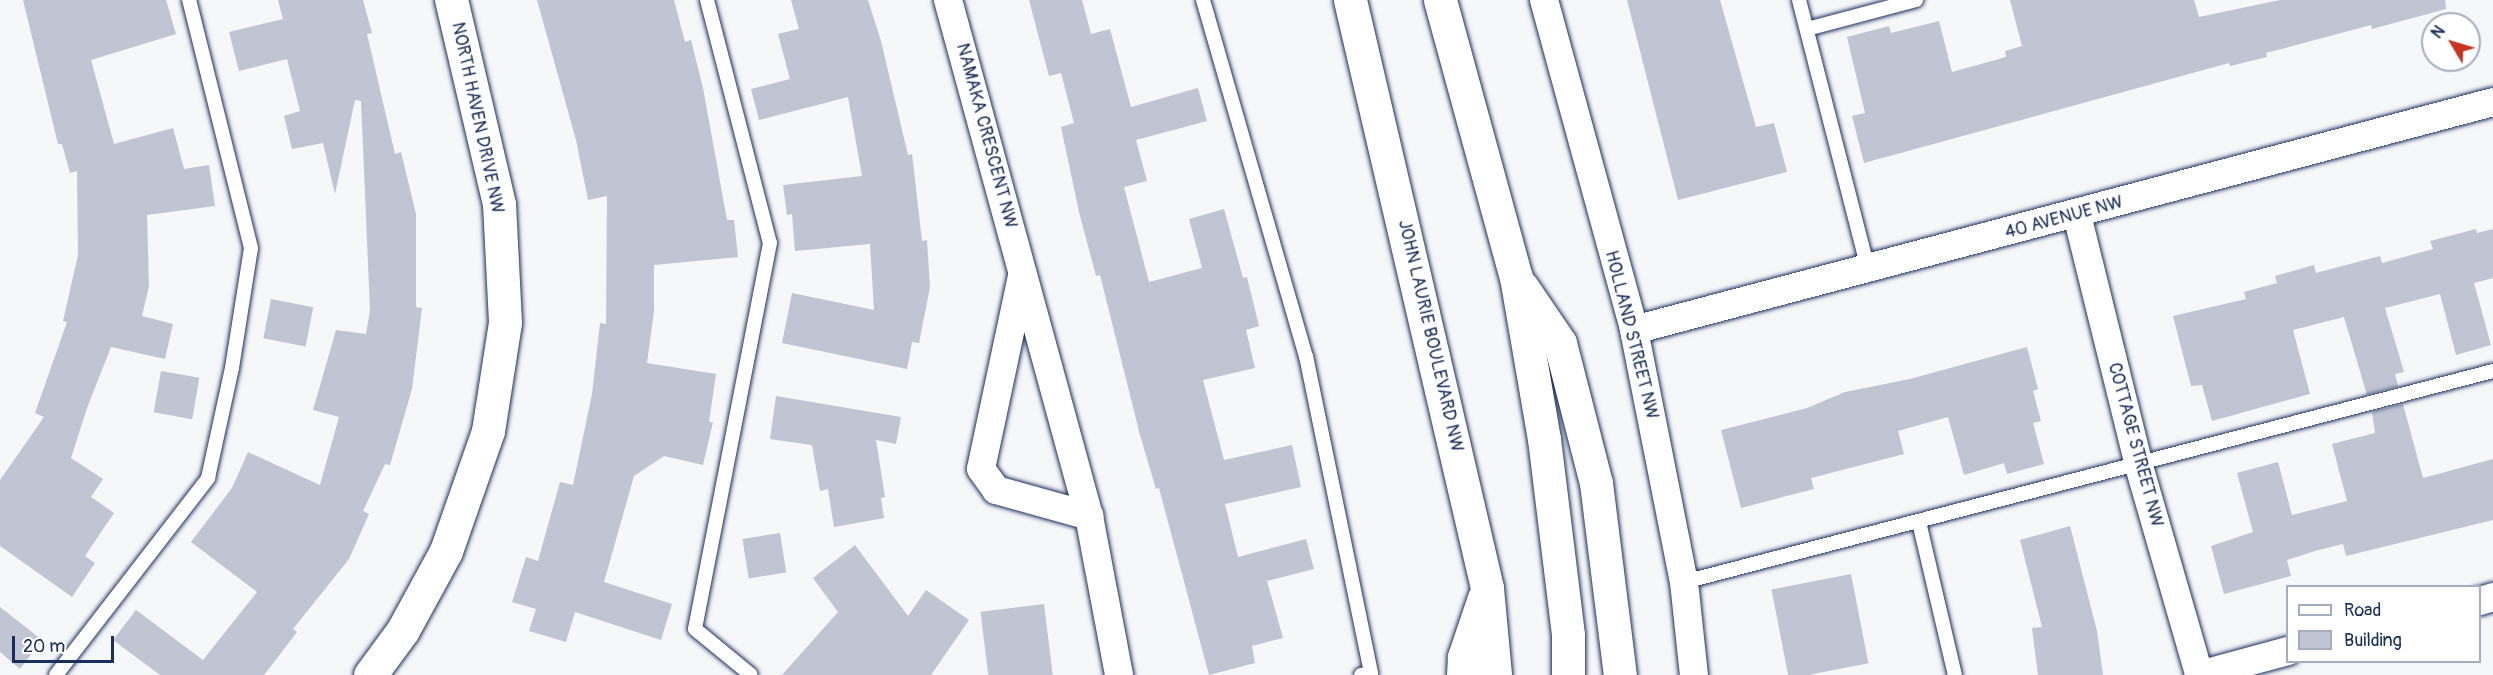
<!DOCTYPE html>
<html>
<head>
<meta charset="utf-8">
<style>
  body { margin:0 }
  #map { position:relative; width:2493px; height:675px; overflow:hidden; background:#f6f7f9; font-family:Pangolin,sans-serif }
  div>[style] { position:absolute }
  .building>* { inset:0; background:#c0c4d3; transform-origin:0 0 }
  .roads { filter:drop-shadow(0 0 2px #1b2f5e) drop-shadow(0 0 2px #1b2f5e) }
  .service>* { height:14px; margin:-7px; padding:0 7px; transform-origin:7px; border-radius:7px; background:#fff }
  .minor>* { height:28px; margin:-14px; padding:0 14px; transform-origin:14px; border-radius:14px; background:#fff }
  .tertiary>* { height:33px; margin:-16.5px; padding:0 16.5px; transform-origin:16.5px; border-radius:16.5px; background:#fff }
  .primary>* { height:33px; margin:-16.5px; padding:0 16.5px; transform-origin:16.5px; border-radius:16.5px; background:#fff }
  span { translate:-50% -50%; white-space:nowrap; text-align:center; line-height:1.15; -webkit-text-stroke:6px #fff; paint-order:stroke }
  .street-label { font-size:18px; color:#1b2f5e }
  .legend { position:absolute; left:2286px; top:585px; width:195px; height:78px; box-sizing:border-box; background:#fff; border:2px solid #a4acbf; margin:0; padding:8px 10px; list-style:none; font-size:18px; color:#1b2f5e }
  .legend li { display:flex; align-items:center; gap:12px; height:30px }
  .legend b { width:30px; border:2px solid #a4acbf }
  .north { position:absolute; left:2421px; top:12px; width:60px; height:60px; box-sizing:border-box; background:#fff; border:2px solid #a4acbf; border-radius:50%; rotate:308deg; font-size:16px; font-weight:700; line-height:24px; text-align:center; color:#1b2f5e }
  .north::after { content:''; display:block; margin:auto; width:21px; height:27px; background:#c8321e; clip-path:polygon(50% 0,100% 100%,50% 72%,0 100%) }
  .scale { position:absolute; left:12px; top:636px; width:102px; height:27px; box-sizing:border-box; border:3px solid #1b2f5e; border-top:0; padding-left:8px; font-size:18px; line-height:21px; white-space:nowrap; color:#1b2f5e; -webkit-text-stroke:4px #fff; paint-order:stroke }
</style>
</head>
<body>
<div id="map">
  <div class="building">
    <div style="clip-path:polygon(23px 0,166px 0,176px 34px,91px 60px,114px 144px,173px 128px,184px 169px,209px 165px,215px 206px,147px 215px,149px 286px,142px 316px,173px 324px,165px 359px,111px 347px,87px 408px,71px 458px,103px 479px,91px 497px,114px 513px,85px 556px,95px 563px,72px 597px,0 546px,0 480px,44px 417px,35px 413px,67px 322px,63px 321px,78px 255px,77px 171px,70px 173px,62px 144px,58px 144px)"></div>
    <div style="clip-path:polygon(278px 0,363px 0,372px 33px,367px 34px,395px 154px,401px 152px,416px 214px,416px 307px,422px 308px,412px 389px,390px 465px,385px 464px,363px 511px,369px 514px,349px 559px,293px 629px,297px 632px,264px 675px,160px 675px,113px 640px,136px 610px,203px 660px,257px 592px,191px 542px,232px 488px,248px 452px,320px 485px,339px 417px,313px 410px,336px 330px,366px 334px,370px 310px,361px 101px,355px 100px,335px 194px,323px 143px,292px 149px,284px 116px,300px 111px,287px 59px,239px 71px,229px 32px,283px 19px)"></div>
    <div style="clip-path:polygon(537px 0,674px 0,685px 42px,691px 40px,703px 88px,727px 220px,734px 220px,738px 257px,654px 265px,654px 311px,647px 363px,716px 374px,709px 422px,713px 422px,703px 465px,664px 456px,634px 476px,604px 582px,672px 604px,661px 640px,575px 612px,566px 642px,529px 631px,536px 609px,512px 602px,526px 557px,538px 561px,560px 482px,573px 485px,592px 394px,600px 323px,606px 324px,607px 196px,588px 200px,576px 140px)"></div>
    <div style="clip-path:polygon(791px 0,868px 0,881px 41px,908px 155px,912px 154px,922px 241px,927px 240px,930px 287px,919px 343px,912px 342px,907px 369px,782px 343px,792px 293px,874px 310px,870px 244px,795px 251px,792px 214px,787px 215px,783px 185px,862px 176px,848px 97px,759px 120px,751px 89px,790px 79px,778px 34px,799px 29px)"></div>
    <div style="clip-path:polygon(1029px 0,1082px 0,1091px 34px,1110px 29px,1131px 107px,1198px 88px,1207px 121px,1136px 140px,1147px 181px,1124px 187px,1149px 282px,1202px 268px,1189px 219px,1224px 209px,1243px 278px,1247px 277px,1259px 326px,1246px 330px,1255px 368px,1203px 380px,1224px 460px,1292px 445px,1301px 487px,1225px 504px,1238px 557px,1306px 539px,1314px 569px,1267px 581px,1283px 638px,1252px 646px,1255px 663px,1209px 675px,1159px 488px,1156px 489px,1140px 435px,1100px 275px,1096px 276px,1079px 212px,1061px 127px,1074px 123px,1061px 73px,1049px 76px)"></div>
    <div style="clip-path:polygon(1627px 0,1720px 0,1756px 127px,1774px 123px,1787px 172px,1678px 200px)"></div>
    <div style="clip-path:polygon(2010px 0,2194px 0,2199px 17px,2280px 0,2445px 0,2446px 9px,2372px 29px,2371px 25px,2266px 53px,2267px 57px,2230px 66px,2229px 63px,1864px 163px,1852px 116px,1865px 113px,1847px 37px,1889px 26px,1891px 33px,1939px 21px,1952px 72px,2006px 57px,2005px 51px,2022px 46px)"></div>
    <div style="clip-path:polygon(2476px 229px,2477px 233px,2493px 229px,2493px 278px,2474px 283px,2491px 345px,2456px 355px,2440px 294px,2385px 308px,2404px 372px,2395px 374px,2398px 386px,2367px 395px,2344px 317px,2293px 330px,2310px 394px,2212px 421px,2202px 385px,2191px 386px,2173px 316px,2246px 299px,2244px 292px,2277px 283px,2275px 276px,2314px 265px,2316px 273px,2380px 256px,2382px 263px,2433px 249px,2430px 241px)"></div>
    <div style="left:271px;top:299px;width:43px;height:40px;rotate:11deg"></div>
    <div style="clip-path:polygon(2027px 347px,2038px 389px,2033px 391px,2041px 421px,2033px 423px,2044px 464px,2007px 474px,2004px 463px,1964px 475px,1948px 417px,1898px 431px,1904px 454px,1811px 478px,1814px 489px,1741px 508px,1721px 430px,1807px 408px,1845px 392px,1910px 379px)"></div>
    <div style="left:161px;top:371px;width:39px;height:42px;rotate:10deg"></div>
    <div style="clip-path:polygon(776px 396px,901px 417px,896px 444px,876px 440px,885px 497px,881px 498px,884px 518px,834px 527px,828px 489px,820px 491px,812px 445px,770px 439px)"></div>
    <div style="clip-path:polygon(2403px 404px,2423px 478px,2493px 459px,2493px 520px,2346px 556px,2343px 544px,2315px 551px,2287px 560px,2291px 576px,2224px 594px,2211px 546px,2253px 532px,2237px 473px,2278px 462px,2292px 515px,2347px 501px,2332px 444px,2375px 433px,2372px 412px)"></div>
    <div style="clip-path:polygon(2070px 526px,2097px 631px,2103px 675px,2038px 675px,2032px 628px,2042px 627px,2020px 540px)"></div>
    <div style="left:780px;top:533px;width:40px;height:38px;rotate:81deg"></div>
    <div style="clip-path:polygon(855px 545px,908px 616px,926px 590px,969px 620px,931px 675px,782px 675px,838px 612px,813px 578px)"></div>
    <div style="left:1851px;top:574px;width:91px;height:81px;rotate:79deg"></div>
    <div style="left:1044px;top:604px;width:72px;height:64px;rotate:83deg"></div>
    <div style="clip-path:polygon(0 607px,42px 640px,20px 669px,0 652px)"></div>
  </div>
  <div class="roads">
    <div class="service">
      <div style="left:707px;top:0;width:251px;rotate:75.5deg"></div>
      <div style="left:770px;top:243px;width:393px;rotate:101deg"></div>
      <div style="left:695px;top:629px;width:72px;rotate:39.4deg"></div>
      <div style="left:1203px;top:0;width:371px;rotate:73.9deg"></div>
      <div style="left:1306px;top:356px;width:324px;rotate:78.4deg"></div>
      <div style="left:1371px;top:673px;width:10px;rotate:169deg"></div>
      <div style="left:1799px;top:0;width:278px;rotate:75.6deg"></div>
      <div style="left:1807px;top:29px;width:113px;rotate:-14.9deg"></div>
      <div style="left:1919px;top:522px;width:157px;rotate:76.8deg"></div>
      <div style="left:1684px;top:582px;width:836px;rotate:-14.62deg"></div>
      <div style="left:56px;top:675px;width:249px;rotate:-52.3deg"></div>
      <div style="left:208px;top:478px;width:113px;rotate:-77.7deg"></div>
      <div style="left:232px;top:368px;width:121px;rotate:-81deg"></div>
      <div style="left:251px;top:248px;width:256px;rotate:-104deg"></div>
    </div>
    <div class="minor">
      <div style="left:948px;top:0;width:535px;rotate:74.72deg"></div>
      <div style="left:1089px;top:516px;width:162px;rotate:79.3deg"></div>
      <div style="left:1544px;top:0;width:342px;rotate:74.7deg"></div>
      <div style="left:1634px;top:330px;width:257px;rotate:78.8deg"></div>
      <div style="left:1684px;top:582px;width:94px;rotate:83.9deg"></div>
      <div style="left:2077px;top:215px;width:259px;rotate:76.1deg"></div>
      <div style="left:2139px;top:466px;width:216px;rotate:73.9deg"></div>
      <div style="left:1022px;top:276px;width:197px;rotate:102deg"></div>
      <div style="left:981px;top:469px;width:26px;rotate:54deg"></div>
      <div style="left:996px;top:490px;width:97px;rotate:15.6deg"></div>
      <div style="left:1634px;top:330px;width:889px;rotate:-14.86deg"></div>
      <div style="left:2480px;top:601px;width:14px;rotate:-17deg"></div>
      <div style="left:2199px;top:675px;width:92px;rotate:-15.1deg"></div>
    </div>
    <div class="tertiary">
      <div style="left:370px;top:675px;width:56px;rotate:-53.7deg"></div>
      <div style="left:403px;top:630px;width:90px;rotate:-61.4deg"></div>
      <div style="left:446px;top:551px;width:127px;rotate:-70.7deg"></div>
      <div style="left:488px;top:431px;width:110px;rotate:-81.1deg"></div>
      <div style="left:505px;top:322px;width:118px;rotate:-92.9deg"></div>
      <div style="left:499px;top:204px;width:210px;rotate:-103.2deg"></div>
    </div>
    <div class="primary">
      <div style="left:1350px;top:0;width:604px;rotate:76.88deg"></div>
      <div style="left:1487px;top:588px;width:87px;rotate:84.7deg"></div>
      <div style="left:1440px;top:0;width:287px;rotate:74.7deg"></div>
      <div style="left:1516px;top:277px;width:164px;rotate:80.2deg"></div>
      <div style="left:1544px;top:439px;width:197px;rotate:83deg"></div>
      <div style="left:1568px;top:635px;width:40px;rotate:90deg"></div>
      <div style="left:1522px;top:287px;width:68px;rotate:55.8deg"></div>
      <div style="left:1560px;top:343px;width:145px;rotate:75.6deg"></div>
      <div style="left:1596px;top:483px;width:193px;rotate:82.9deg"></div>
      <div style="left:1463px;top:675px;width:18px;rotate:-87deg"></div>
      <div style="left:1464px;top:657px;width:62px;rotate:-71.3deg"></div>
    </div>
  </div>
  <div class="street-label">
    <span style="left:477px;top:118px;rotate:78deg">NORTH HAVEN DRIVE NW</span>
    <span style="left:986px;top:136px;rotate:75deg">NAMAKA CRESCENT NW</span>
    <span style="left:2064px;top:218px;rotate:-15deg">40 AVENUE NW</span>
    <span style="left:1631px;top:335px;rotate:76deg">HOLLAND STREET NW</span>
    <span style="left:1430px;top:336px;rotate:77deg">JOHN LAURIE BOULEVARD NW</span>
    <span style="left:2135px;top:445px;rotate:75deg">COTTAGE STREET NW</span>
  </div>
  <ul class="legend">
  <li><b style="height:8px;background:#fff"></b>Road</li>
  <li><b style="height:16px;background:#c0c4d3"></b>Building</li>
  </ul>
  <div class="north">N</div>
  <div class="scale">20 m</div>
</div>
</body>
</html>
